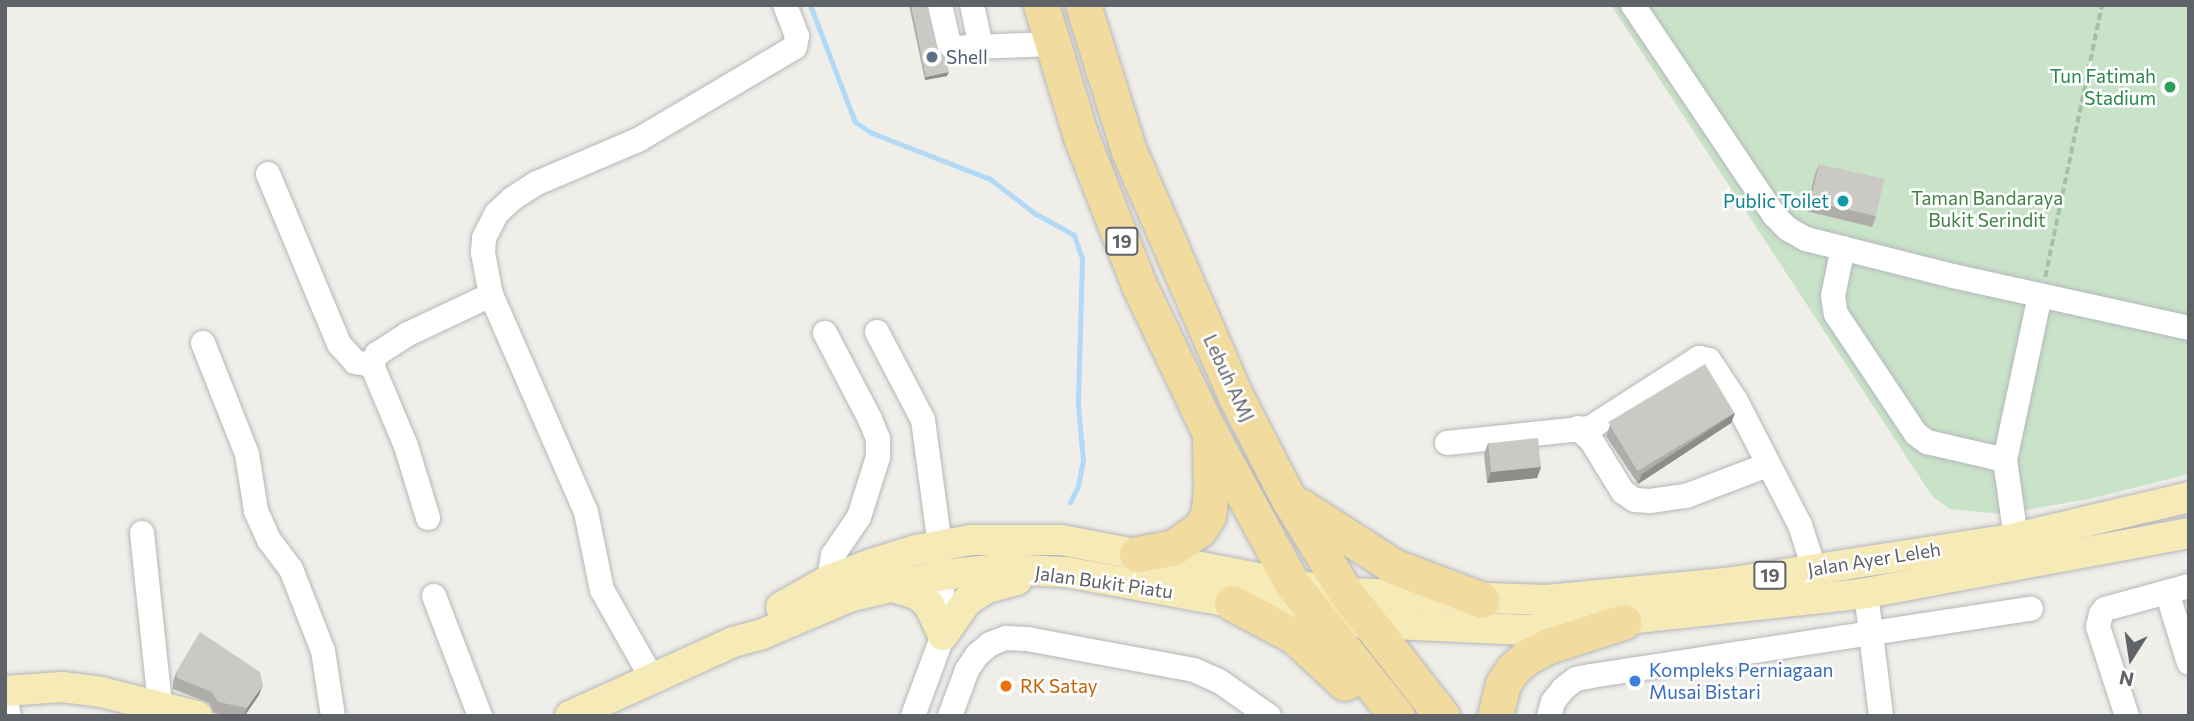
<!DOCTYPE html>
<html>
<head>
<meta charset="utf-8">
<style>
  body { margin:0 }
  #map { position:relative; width:2194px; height:721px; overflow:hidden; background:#efeee8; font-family:Commissioner,sans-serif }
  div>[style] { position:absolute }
  .green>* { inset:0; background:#c8e3c8 }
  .stream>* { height:5px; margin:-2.5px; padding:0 2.5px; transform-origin:2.5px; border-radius:2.5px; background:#b2d9f5 }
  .path>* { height:3.5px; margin-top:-1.75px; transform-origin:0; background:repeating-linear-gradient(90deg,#a1c2a9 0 7px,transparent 0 10.5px) }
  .roads { filter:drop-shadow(0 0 2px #b5b7bb) drop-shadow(0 0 2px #b5b7bb) }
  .minor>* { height:24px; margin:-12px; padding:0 12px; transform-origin:12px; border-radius:12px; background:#fff }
  .major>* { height:30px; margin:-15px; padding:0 15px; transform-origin:15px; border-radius:15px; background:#f6ebb7 }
  .highway>* { height:35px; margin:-17.5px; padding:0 17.5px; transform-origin:17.5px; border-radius:17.5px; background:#f1db9e }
  .wall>* { inset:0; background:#afada9 }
  .shaded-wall>* { inset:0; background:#8e8d89 }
  .building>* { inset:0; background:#cbc9c4; transform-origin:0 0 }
  .dots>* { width:19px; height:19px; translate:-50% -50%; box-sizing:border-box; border:4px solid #fff; border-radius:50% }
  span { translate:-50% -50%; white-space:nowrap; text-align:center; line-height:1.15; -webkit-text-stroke:5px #fff; paint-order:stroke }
  .shield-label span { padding:2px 5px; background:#fff; border:2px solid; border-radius:5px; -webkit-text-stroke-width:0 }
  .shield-label { font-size:18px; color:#5f6266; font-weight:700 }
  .service-label { font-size:19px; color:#4e5e75 }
  .left { translate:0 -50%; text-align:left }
  .leisure-label { font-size:19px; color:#27864d }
  .right { translate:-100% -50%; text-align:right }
  .park-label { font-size:19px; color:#418344 }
  .culture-label { font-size:19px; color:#0d838f }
  .street-label { font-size:19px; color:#5f6266 }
  .shop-label { font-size:19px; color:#366cbe }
  .food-label { font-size:19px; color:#c56008 }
  .frame { position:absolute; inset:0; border:7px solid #5f6266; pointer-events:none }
  .north { position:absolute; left:2096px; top:623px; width:70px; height:70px; -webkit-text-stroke:5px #fff; paint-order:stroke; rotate:192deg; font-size:19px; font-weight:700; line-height:28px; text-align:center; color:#5f6266 }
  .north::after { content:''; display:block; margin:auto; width:24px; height:32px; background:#5f6266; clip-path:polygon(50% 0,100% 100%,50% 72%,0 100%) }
</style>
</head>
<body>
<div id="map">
  <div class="green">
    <div style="clip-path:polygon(1611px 5px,2189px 5px,2189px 474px,2089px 499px,2001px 514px,1950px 509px,1932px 496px)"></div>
  </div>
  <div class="stream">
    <div style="left:810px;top:5px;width:125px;rotate:69deg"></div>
    <div style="left:855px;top:122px;width:20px;rotate:33deg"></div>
    <div style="left:872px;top:133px;width:127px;rotate:21.3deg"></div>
    <div style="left:990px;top:179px;width:58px;rotate:37.3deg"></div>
    <div style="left:1036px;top:214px;width:43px;rotate:28.9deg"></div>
    <div style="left:1074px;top:235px;width:24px;rotate:71deg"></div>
    <div style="left:1082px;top:258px;width:147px;rotate:91.6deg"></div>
    <div style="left:1078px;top:405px;width:55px;rotate:84.8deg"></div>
    <div style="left:1083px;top:460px;width:26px;rotate:101deg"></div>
    <div style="left:1078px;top:486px;width:18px;rotate:117deg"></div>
  </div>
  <div class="path">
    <div style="left:2045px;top:277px;width:278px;rotate:-78.2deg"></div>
  </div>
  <div class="roads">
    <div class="minor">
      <div style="left:940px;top:5px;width:44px;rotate:76.9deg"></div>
      <div style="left:950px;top:48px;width:101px;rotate:-2.3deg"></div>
      <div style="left:972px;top:5px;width:43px;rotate:77.9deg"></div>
      <div style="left:1633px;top:5px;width:254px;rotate:56.1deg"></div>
      <div style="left:1775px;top:216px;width:18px;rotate:45deg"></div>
      <div style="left:1788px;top:229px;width:21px;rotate:29deg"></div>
      <div style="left:1806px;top:239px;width:152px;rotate:14.1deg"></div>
      <div style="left:1953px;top:276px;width:242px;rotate:12.4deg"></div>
      <div style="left:268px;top:174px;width:184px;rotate:67.3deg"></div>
      <div style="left:339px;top:344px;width:24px;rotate:48deg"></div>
      <div style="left:355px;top:362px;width:17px;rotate:10deg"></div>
      <div style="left:1843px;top:248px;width:49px;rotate:101.8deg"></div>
      <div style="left:1833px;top:296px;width:18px;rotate:81deg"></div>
      <div style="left:1836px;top:314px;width:144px;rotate:56.3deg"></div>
      <div style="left:1916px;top:434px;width:14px;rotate:36deg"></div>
      <div style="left:1927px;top:442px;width:80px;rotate:13deg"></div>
      <div style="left:877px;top:332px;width:99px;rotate:62.4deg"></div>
      <div style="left:923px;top:420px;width:126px;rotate:82.3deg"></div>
      <div style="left:825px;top:333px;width:97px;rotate:62.4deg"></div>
      <div style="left:870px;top:419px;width:22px;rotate:68deg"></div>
      <div style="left:878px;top:439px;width:18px;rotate:90deg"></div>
      <div style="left:878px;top:457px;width:63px;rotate:107.6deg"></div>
      <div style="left:859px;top:517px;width:46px;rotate:124.4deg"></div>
      <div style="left:833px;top:555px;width:25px;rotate:99deg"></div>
      <div style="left:203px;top:343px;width:119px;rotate:68.4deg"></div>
      <div style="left:247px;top:454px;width:58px;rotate:81deg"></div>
      <div style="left:256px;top:511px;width:32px;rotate:66deg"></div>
      <div style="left:269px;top:540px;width:36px;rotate:53deg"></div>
      <div style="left:291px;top:569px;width:88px;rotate:68.7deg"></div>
      <div style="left:323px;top:651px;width:66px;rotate:81.3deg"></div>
      <div style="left:1578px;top:428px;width:18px;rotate:43deg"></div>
      <div style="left:1591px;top:440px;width:61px;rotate:58.4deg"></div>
      <div style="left:1623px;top:492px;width:14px;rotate:34deg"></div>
      <div style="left:1635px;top:500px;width:15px;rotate:4deg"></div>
      <div style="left:1650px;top:501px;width:36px;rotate:-8deg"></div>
      <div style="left:1686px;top:496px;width:87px;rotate:-20.9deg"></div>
      <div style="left:1447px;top:443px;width:144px;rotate:-6deg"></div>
      <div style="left:1590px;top:428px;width:130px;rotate:-32.7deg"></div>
      <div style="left:1699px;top:358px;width:10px;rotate:11deg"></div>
      <div style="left:1709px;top:360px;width:49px;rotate:56.6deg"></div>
      <div style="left:1736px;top:401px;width:140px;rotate:62.7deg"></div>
      <div style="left:1800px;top:525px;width:45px;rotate:72deg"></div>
      <div style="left:428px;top:518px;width:75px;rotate:-107deg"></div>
      <div style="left:406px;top:446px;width:88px;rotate:-112.8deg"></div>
      <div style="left:372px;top:365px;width:12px;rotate:-66deg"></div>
      <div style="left:377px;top:354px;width:37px;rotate:-33deg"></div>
      <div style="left:408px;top:334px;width:92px;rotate:-25.2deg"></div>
      <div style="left:142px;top:533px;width:173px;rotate:84deg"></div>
      <div style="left:2016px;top:538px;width:79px;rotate:-98deg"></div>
      <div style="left:2005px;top:460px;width:168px;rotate:-78deg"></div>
      <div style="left:2167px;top:592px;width:74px;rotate:72.8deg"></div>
      <div style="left:1866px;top:593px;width:124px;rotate:83deg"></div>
      <div style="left:434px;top:596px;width:129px;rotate:69deg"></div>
      <div style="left:653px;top:680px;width:103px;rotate:-119.5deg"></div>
      <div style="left:602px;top:590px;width:80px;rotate:-101.6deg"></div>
      <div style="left:586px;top:512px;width:237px;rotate:-113.6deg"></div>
      <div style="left:491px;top:295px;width:43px;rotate:-100.8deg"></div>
      <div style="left:483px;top:253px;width:15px;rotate:-86deg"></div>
      <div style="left:484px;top:238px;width:28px;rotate:-63deg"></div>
      <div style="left:497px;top:213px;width:21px;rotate:-43deg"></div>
      <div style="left:512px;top:199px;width:30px;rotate:-33deg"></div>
      <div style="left:537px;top:183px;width:110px;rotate:-23.1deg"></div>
      <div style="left:638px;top:140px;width:182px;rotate:-30.6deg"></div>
      <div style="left:795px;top:47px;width:11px;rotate:-80deg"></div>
      <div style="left:797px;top:36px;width:33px;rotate:-111deg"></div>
      <div style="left:5px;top:696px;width:20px;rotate:79deg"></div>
      <div style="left:913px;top:716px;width:86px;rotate:-69.7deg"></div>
      <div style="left:943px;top:635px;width:60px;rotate:-91deg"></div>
      <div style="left:950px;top:716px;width:49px;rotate:-69.7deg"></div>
      <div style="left:967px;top:670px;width:18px;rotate:-56deg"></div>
      <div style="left:977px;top:655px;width:17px;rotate:-40deg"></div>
      <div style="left:990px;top:644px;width:17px;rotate:-21deg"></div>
      <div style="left:1006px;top:638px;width:21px;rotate:3deg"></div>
      <div style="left:1027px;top:639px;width:170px;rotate:10.5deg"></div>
      <div style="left:1194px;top:670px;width:27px;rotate:24deg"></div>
      <div style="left:1219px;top:681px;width:61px;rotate:35deg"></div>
      <div style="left:1549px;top:716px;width:15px;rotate:-74deg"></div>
      <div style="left:1553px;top:702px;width:16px;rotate:-52deg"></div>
      <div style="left:1563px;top:689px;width:16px;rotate:-38deg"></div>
      <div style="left:1576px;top:679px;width:15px;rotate:-11deg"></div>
      <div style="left:1591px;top:676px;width:445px;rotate:-8.7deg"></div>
      <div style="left:2127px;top:716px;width:94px;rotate:-108deg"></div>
      <div style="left:2098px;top:627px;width:13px;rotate:-77deg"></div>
      <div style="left:2101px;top:614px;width:6px;rotate:-51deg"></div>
      <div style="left:2105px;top:609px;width:87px;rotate:-15.3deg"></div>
    </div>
    <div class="major">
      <div style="left:889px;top:586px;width:30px;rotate:17deg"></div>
      <div style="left:918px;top:595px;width:15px;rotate:42deg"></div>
      <div style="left:929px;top:605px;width:33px;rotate:65deg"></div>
      <div style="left:781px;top:607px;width:55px;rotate:-29.4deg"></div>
      <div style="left:829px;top:580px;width:45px;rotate:-20.9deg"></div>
      <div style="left:871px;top:564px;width:47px;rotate:-17.3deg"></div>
      <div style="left:916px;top:550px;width:56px;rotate:-10.3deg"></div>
      <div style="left:971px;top:540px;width:91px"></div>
      <div style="left:1062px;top:540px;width:235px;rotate:11deg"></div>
      <div style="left:1293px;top:585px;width:54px;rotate:8.6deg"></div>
      <div style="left:1346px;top:593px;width:201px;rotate:2deg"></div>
      <div style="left:1547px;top:600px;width:187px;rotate:-5.5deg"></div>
      <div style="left:1733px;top:582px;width:286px;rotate:-8.8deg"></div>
      <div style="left:2016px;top:538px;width:178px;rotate:-13.3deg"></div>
      <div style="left:943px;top:635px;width:42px;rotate:-54.8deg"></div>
      <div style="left:967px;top:601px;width:24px;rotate:-33deg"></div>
      <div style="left:987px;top:588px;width:31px;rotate:-15deg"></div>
      <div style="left:5px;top:691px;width:57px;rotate:-4deg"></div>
      <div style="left:62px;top:687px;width:39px;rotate:7deg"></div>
      <div style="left:101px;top:692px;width:99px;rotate:14deg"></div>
      <div style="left:570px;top:716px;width:179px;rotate:-24.4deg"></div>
      <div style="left:733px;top:642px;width:28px;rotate:-15deg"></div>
      <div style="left:760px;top:635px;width:97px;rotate:-23.1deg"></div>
      <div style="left:849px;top:597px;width:96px;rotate:-13.3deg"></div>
      <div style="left:942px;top:575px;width:59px;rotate:-5.8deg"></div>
      <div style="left:1001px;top:569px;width:65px;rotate:2.6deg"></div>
      <div style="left:1066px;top:572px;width:254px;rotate:10.4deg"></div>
      <div style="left:1316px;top:618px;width:55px;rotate:5.2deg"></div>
      <div style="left:1371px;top:623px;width:156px;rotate:2.6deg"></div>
      <div style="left:1527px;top:630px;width:341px;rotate:-6.2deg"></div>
      <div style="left:1866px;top:593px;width:329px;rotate:-10.5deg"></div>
    </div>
    <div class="highway">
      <div style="left:1041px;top:5px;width:138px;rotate:73.1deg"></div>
      <div style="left:1081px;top:137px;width:159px;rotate:68.6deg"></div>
      <div style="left:1139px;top:285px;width:162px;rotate:64.4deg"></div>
      <div style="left:1209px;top:431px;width:175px;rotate:61.4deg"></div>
      <div style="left:1293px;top:585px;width:167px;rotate:51.6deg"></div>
      <div style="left:1083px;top:5px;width:153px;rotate:72.5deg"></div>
      <div style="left:1129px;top:151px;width:270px;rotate:66.5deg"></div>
      <div style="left:1237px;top:399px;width:111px;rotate:62.7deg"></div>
      <div style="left:1288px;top:498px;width:111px;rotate:58.6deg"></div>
      <div style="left:1346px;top:593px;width:156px;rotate:52deg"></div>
      <div style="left:1300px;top:506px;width:111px;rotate:32.8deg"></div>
      <div style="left:1393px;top:566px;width:95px;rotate:20.9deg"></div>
      <div style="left:1137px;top:554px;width:36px;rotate:-10deg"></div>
      <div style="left:1172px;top:548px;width:32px;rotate:-34deg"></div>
      <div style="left:1199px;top:530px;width:17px;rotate:-57deg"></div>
      <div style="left:1208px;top:516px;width:25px;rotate:-83deg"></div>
      <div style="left:1211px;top:491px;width:53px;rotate:-91.1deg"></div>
      <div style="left:1232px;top:603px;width:70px;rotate:28deg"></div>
      <div style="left:1294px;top:636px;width:69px;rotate:42.7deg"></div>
      <div style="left:1495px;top:716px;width:33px;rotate:-76deg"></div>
      <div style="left:1503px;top:684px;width:18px;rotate:-56deg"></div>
      <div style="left:1513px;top:669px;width:18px;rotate:-41deg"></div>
      <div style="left:1527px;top:657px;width:24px;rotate:-28deg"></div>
      <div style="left:1548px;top:646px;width:79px;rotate:-17.7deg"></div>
    </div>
  </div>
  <div class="wall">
    <div style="clip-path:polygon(909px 5px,927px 5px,937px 48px,947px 76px,925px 80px)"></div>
    <div style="clip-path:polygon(1819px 164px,1876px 217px,1872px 227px,1806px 211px,1815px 174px)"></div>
    <div style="clip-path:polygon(1735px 413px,1731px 423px,1638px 484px,1606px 436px,1610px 425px)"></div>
    <div style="clip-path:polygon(1488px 443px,1541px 467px,1537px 478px,1487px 483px,1484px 454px)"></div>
    <div style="clip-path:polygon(176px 672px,259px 695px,245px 716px,228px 716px,214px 713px,209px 703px,173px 689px,173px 682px)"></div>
  </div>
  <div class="shaded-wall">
    <div style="clip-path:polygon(949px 72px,947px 76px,925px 80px,926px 77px)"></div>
    <div style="clip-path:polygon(1735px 413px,1731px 423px,1638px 484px,1642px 474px)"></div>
    <div style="clip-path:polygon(1541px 467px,1537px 478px,1487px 483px,1491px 472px)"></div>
    <div style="clip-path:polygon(263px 685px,259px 695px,244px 716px,247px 708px)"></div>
  </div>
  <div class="building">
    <div style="clip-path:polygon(911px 5px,927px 5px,937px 48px,946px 58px,949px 72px,926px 77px)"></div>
    <div style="left:1819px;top:164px;width:67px;height:38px;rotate:13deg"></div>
    <div style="left:1705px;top:364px;width:57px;height:113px;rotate:59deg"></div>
    <div style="left:1538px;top:438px;width:29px;height:50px;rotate:84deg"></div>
    <div style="clip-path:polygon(200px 632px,260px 672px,263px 685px,247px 708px,218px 702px,212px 692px,177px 678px,176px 672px)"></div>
  </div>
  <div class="dots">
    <div style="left:932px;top:57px;background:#5c6f8a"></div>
    <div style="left:2170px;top:87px;background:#2e9e5b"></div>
    <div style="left:1843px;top:201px;background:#0f9aa8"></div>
    <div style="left:1635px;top:681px;background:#3f7fe0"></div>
    <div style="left:1006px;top:686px;background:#e8710a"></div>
  </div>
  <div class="shield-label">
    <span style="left:1122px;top:241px">19</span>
    <span style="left:1770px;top:575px">19</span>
  </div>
  <div class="service-label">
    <span class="left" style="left:946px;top:57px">Shell</span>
  </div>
  <div class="leisure-label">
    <span class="right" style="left:2156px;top:87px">Tun Fatimah<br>Stadium</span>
  </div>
  <div class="park-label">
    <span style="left:1987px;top:209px">Taman Bandaraya<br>Bukit Serindit</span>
  </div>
  <div class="culture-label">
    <span class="right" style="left:1829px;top:201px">Public Toilet</span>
  </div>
  <div class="street-label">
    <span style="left:1229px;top:378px;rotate:65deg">Lebuh AMJ</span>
    <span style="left:1874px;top:559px;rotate:-9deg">Jalan Ayer Leleh</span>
    <span style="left:1104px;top:582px;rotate:8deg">Jalan Bukit Piatu</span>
  </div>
  <div class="shop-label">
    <span class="left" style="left:1649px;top:681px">Kompleks Perniagaan<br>Musai Bistari</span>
  </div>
  <div class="food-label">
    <span class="left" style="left:1020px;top:686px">RK Satay</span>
  </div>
  <div class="frame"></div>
  <div class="north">N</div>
</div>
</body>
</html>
